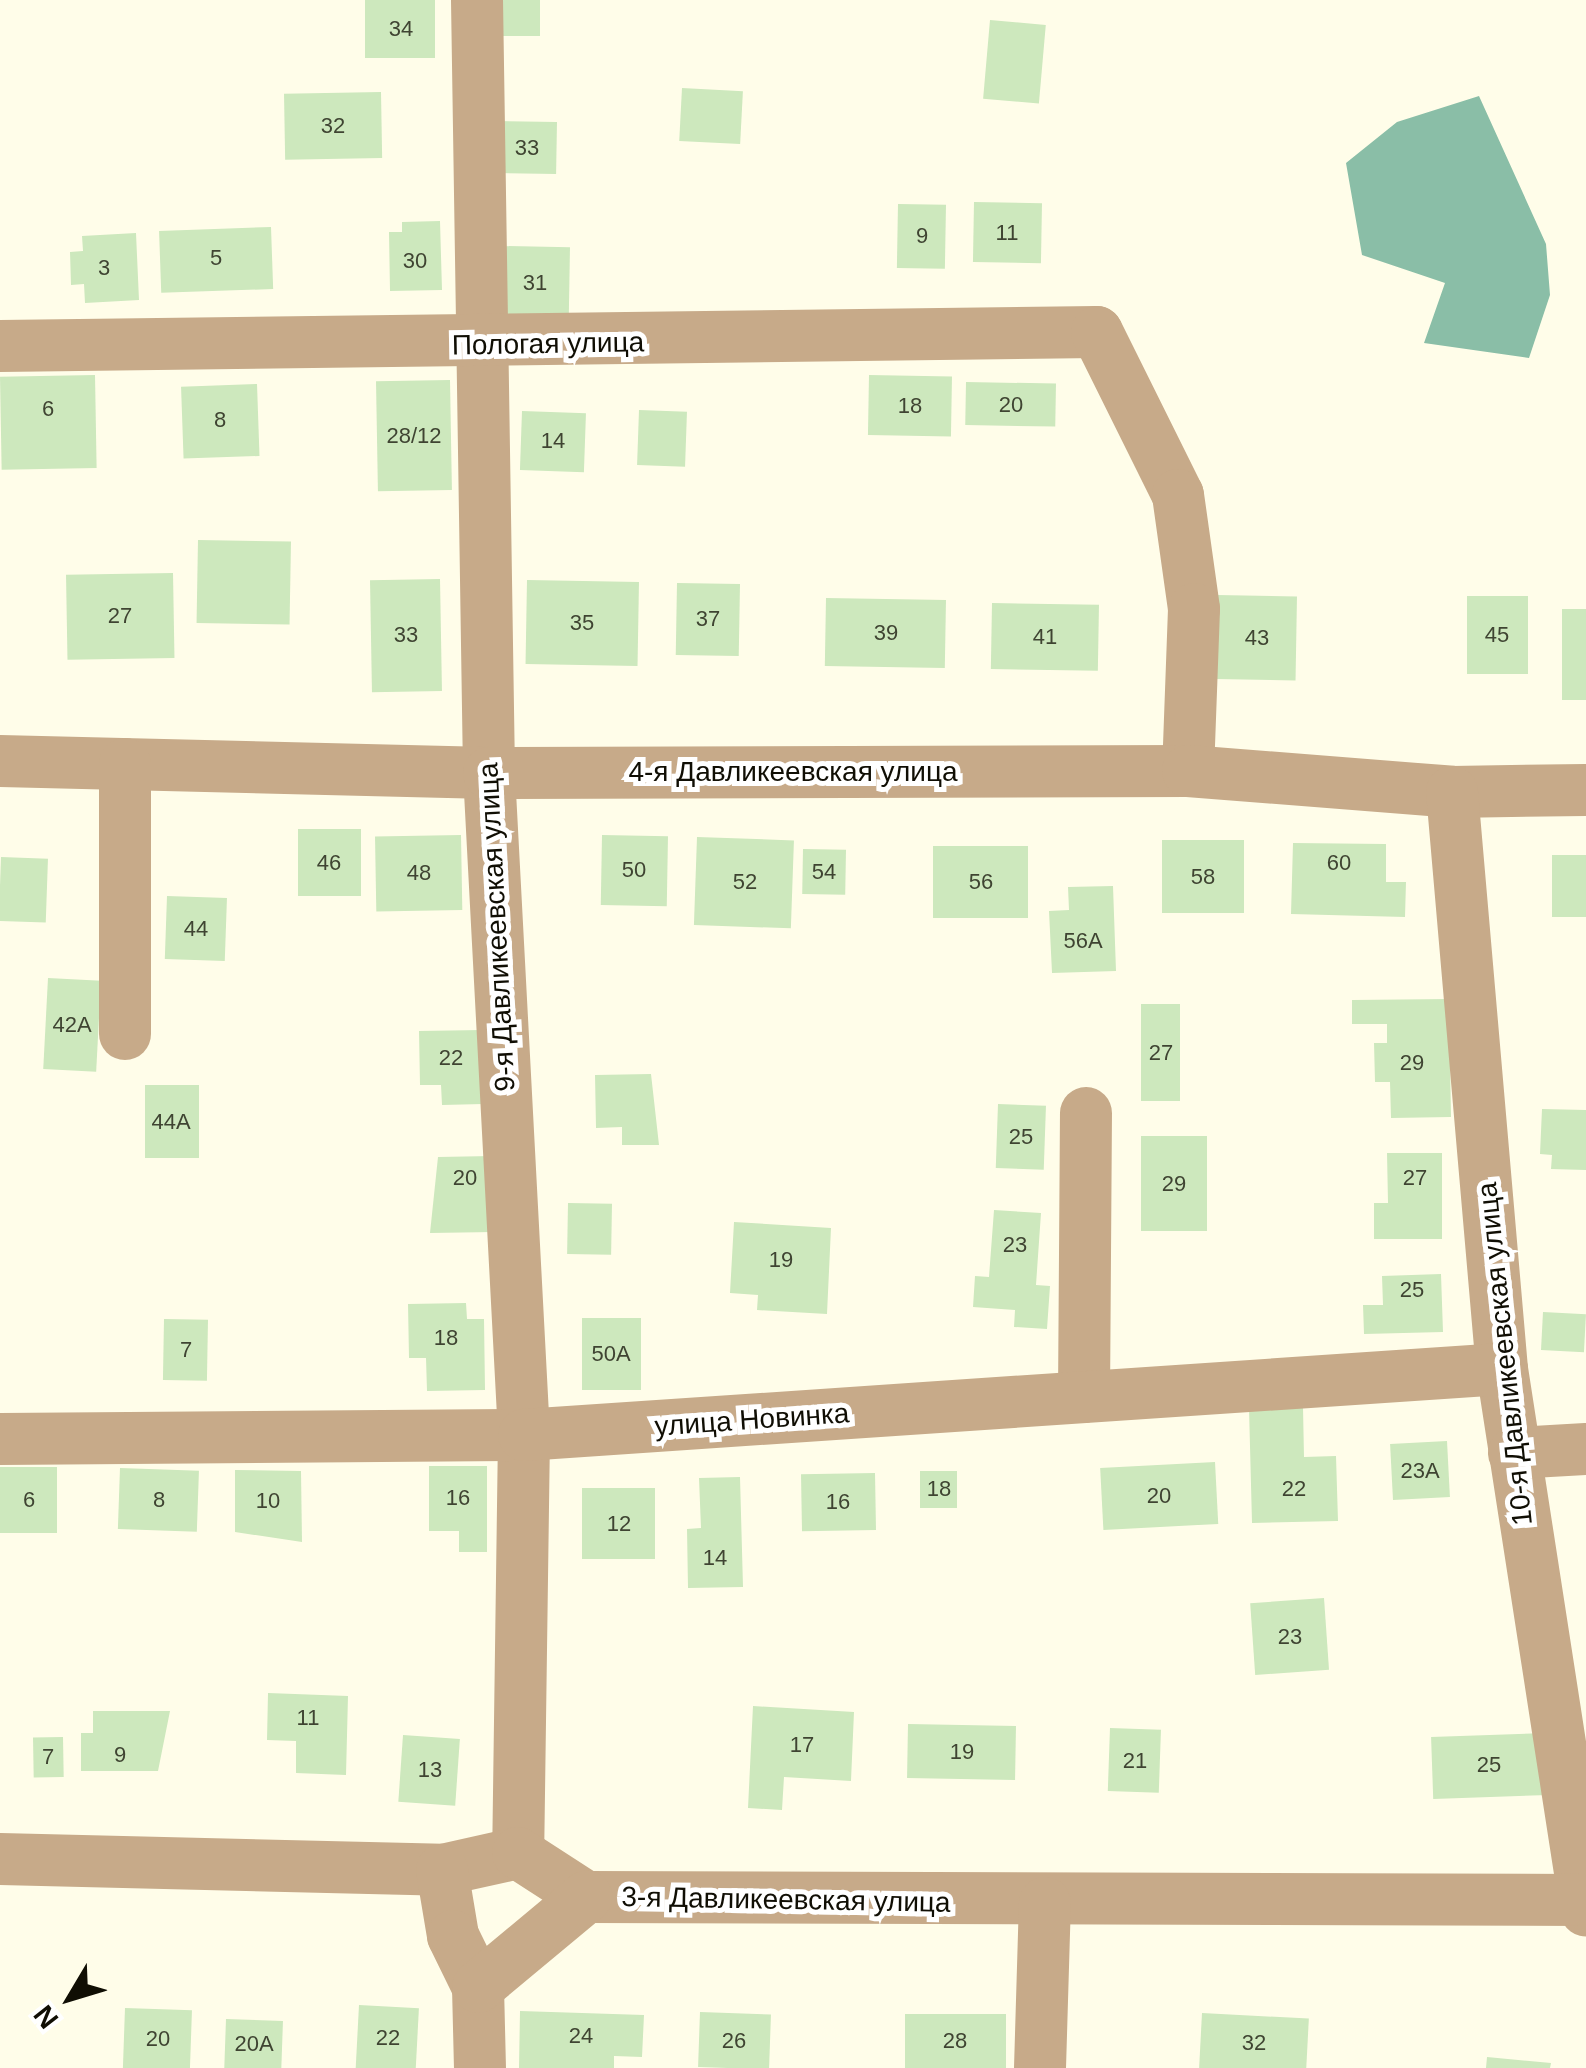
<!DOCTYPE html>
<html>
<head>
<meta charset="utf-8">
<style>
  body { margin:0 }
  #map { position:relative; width:1586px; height:2068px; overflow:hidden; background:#fffde9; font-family:Helvetica,sans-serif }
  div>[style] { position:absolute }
  .water>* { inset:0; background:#8abea7 }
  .building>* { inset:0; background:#cde8bd; transform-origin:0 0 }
  .minor>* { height:52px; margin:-26px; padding:0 26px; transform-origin:26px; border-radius:26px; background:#c7aa89 }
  span { translate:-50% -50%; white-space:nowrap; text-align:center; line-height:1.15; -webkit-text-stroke:10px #fff; paint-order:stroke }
  .number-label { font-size:22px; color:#3f4432 }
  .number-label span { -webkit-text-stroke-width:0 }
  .street-label { font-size:28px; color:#100e04 }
  .north { position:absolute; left:20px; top:1948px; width:100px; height:100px; -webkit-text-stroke:8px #fff; paint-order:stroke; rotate:232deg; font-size:28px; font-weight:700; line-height:40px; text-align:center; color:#100e04 }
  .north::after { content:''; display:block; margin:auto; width:35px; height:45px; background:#100e04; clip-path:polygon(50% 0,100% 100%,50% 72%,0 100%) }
</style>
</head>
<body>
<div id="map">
  <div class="water">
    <div style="clip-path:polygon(1479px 96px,1546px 244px,1550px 295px,1529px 358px,1424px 343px,1445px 283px,1362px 255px,1346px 163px,1397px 122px)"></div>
  </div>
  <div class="building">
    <div style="left:365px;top:0;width:70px;height:58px"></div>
    <div style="left:495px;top:0;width:45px;height:36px"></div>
    <div style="left:990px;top:20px;width:56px;height:79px;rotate:5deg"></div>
    <div style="left:682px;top:88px;width:61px;height:53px;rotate:3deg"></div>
    <div style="left:381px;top:92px;width:66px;height:97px;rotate:89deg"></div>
    <div style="left:497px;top:121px;width:60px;height:52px;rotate:1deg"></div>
    <div style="left:974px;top:202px;width:68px;height:60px;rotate:1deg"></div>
    <div style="left:898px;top:204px;width:48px;height:64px;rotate:1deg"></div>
    <div style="clip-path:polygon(440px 221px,442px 290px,390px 291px,389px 232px,402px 232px,402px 222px)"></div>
    <div style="left:271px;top:227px;width:62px;height:112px;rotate:88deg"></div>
    <div style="clip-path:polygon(136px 233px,139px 300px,85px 303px,84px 284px,71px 285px,70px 252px,83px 251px,82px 236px)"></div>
    <div style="left:501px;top:246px;width:69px;height:73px;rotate:1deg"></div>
    <div style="left:95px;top:375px;width:93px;height:95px;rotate:89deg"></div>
    <div style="left:869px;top:375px;width:83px;height:60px;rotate:1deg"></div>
    <div style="left:450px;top:380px;width:110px;height:74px;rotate:89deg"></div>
    <div style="left:966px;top:382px;width:90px;height:43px;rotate:1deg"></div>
    <div style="left:257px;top:384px;width:72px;height:76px;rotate:88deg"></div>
    <div style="left:639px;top:410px;width:48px;height:55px;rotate:2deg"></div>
    <div style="left:522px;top:411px;width:64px;height:59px;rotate:2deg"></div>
    <div style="left:198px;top:540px;width:93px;height:83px;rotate:1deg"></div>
    <div style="left:173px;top:573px;width:85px;height:107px;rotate:89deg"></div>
    <div style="left:440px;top:579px;width:112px;height:70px;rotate:89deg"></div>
    <div style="left:527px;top:580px;width:112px;height:84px;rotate:1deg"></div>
    <div style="left:677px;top:583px;width:63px;height:72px;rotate:1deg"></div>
    <div style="left:1217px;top:595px;width:80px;height:84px;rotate:1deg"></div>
    <div style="left:1467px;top:596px;width:61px;height:78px"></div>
    <div style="left:826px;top:598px;width:120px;height:68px;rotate:1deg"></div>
    <div style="left:992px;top:603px;width:107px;height:66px;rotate:1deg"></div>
    <div style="left:1562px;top:609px;width:24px;height:91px"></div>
    <div style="left:298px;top:829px;width:63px;height:67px"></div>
    <div style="left:461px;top:835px;width:75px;height:86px;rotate:89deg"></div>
    <div style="left:602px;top:835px;width:66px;height:70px;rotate:1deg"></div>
    <div style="left:697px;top:837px;width:97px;height:88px;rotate:2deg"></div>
    <div style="left:1162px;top:840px;width:82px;height:73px"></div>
    <div style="clip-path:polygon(1293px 843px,1386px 844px,1386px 882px,1406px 882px,1405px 917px,1291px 914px)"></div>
    <div style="left:933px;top:846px;width:95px;height:72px"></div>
    <div style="left:803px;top:849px;width:43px;height:45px;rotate:1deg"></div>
    <div style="left:1552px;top:855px;width:34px;height:62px"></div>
    <div style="left:1px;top:857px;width:47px;height:64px;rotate:2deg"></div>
    <div style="clip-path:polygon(1113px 886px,1116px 971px,1052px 973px,1049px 911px,1069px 910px,1068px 887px)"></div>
    <div style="left:167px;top:896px;width:60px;height:63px;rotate:2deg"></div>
    <div style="left:48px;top:978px;width:53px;height:91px;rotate:3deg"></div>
    <div style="clip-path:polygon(1449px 999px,1451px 1117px,1391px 1118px,1390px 1082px,1375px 1082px,1374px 1043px,1387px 1043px,1387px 1024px,1352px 1024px,1352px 1000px)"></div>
    <div style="left:1141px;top:1004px;width:39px;height:97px"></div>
    <div style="clip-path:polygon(482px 1030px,483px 1104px,442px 1105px,441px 1085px,420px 1085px,419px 1031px)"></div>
    <div style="clip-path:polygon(651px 1074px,659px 1145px,622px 1145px,622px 1127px,596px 1128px,595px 1075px)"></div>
    <div style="left:145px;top:1085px;width:54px;height:73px"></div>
    <div style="left:998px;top:1104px;width:48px;height:64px;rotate:2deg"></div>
    <div style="clip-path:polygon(1542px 1109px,1586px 1110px,1586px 1170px,1551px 1169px,1552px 1155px,1540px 1154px)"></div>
    <div style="left:1141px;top:1136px;width:66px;height:95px"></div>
    <div style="clip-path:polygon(1387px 1153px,1442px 1153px,1442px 1239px,1374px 1239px,1374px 1203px,1388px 1203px)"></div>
    <div style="clip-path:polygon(492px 1156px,494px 1232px,430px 1233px,438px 1157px)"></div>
    <div style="left:568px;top:1203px;width:44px;height:51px;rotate:1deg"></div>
    <div style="clip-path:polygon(994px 1210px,1041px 1213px,1036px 1285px,1050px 1286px,1047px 1329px,1014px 1327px,1015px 1310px,973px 1307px,975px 1276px,989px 1277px)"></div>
    <div style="clip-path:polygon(734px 1222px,831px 1228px,827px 1314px,757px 1310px,758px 1295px,730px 1293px)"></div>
    <div style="clip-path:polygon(1441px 1274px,1443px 1332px,1364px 1334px,1363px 1305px,1383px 1305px,1382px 1276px)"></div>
    <div style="clip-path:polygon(466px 1303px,467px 1319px,484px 1319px,485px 1390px,427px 1391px,426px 1358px,409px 1358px,408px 1304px)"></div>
    <div style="left:1543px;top:1312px;width:43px;height:38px;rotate:3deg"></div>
    <div style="left:582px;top:1318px;width:59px;height:72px"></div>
    <div style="left:164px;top:1319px;width:44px;height:61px;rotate:1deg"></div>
    <div style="clip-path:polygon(1303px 1407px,1304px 1457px,1336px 1456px,1338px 1521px,1252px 1523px,1249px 1408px)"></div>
    <div style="left:1447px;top:1441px;width:56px;height:57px;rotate:87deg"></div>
    <div style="left:1215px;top:1462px;width:62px;height:115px;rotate:87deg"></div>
    <div style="clip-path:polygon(429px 1466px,487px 1466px,487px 1552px,459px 1552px,459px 1531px,429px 1531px)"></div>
    <div style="left:57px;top:1467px;width:66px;height:57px;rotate:90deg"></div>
    <div style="left:120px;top:1468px;width:79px;height:61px;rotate:2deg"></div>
    <div style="clip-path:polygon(235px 1470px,301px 1471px,302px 1542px,235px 1532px)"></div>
    <div style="left:920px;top:1471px;width:37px;height:37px"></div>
    <div style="left:875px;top:1473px;width:57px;height:74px;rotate:89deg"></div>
    <div style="clip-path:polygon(740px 1477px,743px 1587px,688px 1588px,687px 1529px,701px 1528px,699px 1478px)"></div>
    <div style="left:582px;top:1488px;width:73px;height:71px"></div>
    <div style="left:1324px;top:1598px;width:72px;height:74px;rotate:86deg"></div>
    <div style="clip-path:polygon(268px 1693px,348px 1696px,346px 1775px,296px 1773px,296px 1741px,267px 1740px)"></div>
    <div style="clip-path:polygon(753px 1706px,854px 1712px,851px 1781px,784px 1777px,782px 1810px,748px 1808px)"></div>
    <div style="clip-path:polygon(93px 1711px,170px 1711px,158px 1771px,81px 1771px,81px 1733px,93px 1733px)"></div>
    <div style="left:908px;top:1724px;width:108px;height:54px;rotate:1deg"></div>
    <div style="left:1110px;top:1728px;width:51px;height:63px;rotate:2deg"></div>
    <div style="left:1546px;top:1733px;width:62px;height:115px;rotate:88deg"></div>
    <div style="left:403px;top:1735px;width:57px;height:67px;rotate:4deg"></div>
    <div style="left:63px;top:1737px;width:40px;height:30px;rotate:89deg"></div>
    <div style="left:359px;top:2005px;width:60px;height:63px;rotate:3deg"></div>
    <div style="left:125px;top:2008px;width:67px;height:60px;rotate:2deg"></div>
    <div style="clip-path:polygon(520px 2011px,644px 2015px,642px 2057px,614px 2056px,614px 2068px,519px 2068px)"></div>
    <div style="left:700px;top:2012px;width:71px;height:55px;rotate:2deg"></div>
    <div style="left:1202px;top:2013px;width:107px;height:55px;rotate:3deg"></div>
    <div style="left:905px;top:2014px;width:101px;height:54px"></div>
    <div style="left:226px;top:2019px;width:57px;height:49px;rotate:2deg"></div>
    <div style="clip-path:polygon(1487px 2057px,1551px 2063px,1550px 2068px,1486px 2068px)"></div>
  </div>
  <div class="minor">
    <div style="left:477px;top:0;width:773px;rotate:89.11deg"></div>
    <div style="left:489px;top:773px;width:663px;rotate:86.97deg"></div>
    <div style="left:524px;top:1435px;width:418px;rotate:90.8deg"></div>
    <div style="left:0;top:346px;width:1097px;rotate:-0.73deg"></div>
    <div style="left:1097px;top:332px;width:182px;rotate:63.6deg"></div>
    <div style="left:1178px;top:495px;width:115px;rotate:82deg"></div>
    <div style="left:1194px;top:609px;width:162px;rotate:92.1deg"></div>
    <div style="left:0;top:761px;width:489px;rotate:1.4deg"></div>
    <div style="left:489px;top:773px;width:699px;rotate:-0.16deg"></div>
    <div style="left:1188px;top:771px;width:265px;rotate:4.5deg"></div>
    <div style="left:1452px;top:792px;width:134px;rotate:-0.9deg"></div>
    <div style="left:125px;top:764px;width:270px;rotate:90deg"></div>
    <div style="left:1452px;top:792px;width:579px;rotate:85.05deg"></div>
    <div style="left:1502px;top:1369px;width:548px;rotate:81.19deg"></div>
    <div style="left:1084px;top:1397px;width:284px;rotate:-89.6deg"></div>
    <div style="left:0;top:1439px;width:524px;rotate:-0.44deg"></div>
    <div style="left:524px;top:1435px;width:980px;rotate:-3.86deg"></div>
    <div style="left:1514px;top:1453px;width:72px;rotate:-3.2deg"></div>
    <div style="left:0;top:1859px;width:442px;rotate:1.4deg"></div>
    <div style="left:442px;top:1870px;width:78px;rotate:-12.6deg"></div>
    <div style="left:518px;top:1853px;width:81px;rotate:32.9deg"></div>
    <div style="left:586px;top:1897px;width:1000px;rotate:0.17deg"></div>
    <div style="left:442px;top:1870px;width:67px;rotate:80.5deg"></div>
    <div style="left:453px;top:1936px;width:57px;rotate:63.9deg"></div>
    <div style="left:478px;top:1987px;width:81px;rotate:88.6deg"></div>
    <div style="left:478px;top:1987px;width:141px;rotate:-39.8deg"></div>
    <div style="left:1040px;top:2068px;width:165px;rotate:-88.3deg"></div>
  </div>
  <div class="number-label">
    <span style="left:401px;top:29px">34</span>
    <span style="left:333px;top:126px">32</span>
    <span style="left:527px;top:148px">33</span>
    <span style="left:1007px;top:233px">11</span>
    <span style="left:922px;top:236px">9</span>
    <span style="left:216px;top:258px">5</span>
    <span style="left:415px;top:261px">30</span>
    <span style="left:104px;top:268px">3</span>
    <span style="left:535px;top:283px">31</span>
    <span style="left:1011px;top:405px">20</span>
    <span style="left:910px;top:406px">18</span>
    <span style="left:48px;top:409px">6</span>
    <span style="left:220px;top:420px">8</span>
    <span style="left:414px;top:436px">28/12</span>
    <span style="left:553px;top:441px">14</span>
    <span style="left:120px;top:616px">27</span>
    <span style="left:708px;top:619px">37</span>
    <span style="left:582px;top:623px">35</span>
    <span style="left:886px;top:633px">39</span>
    <span style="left:406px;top:635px">33</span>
    <span style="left:1497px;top:635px">45</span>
    <span style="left:1045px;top:637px">41</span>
    <span style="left:1257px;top:638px">43</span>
    <span style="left:329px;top:863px">46</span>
    <span style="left:1339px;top:863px">60</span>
    <span style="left:634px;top:870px">50</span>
    <span style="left:824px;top:872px">54</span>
    <span style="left:419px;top:873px">48</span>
    <span style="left:1203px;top:877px">58</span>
    <span style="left:745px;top:882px">52</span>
    <span style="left:981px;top:882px">56</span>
    <span style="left:196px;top:929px">44</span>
    <span style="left:1083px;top:941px">56А</span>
    <span style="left:72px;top:1025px">42А</span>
    <span style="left:1161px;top:1053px">27</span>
    <span style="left:451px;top:1058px">22</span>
    <span style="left:1412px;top:1063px">29</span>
    <span style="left:171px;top:1122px">44А</span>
    <span style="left:1021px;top:1137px">25</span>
    <span style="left:465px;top:1178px">20</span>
    <span style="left:1415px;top:1178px">27</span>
    <span style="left:1174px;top:1184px">29</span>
    <span style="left:1015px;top:1245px">23</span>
    <span style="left:781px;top:1260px">19</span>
    <span style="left:1412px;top:1290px">25</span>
    <span style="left:446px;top:1338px">18</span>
    <span style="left:186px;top:1350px">7</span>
    <span style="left:611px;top:1354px">50А</span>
    <span style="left:1420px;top:1471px">23А</span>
    <span style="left:939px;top:1489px">18</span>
    <span style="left:1294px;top:1489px">22</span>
    <span style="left:1159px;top:1496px">20</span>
    <span style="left:458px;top:1498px">16</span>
    <span style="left:29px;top:1500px">6</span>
    <span style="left:159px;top:1500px">8</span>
    <span style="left:268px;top:1501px">10</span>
    <span style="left:838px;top:1502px">16</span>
    <span style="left:619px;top:1524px">12</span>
    <span style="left:715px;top:1558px">14</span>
    <span style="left:1290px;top:1637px">23</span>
    <span style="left:308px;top:1718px">11</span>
    <span style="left:802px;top:1745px">17</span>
    <span style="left:962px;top:1752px">19</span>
    <span style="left:120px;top:1755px">9</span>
    <span style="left:48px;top:1757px">7</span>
    <span style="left:1135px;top:1761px">21</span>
    <span style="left:1489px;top:1765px">25</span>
    <span style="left:430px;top:1770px">13</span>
    <span style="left:581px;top:2036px">24</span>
    <span style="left:388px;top:2038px">22</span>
    <span style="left:158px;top:2039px">20</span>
    <span style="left:734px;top:2041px">26</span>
    <span style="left:955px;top:2041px">28</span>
    <span style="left:1254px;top:2043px">32</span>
    <span style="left:254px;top:2044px">20А</span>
  </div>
  <div class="street-label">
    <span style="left:548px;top:344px;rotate:-1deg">Пологая улица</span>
    <span style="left:793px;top:772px">4-я Давликеевская улица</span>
    <span style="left:497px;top:927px;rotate:-93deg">9-я Давликеевская улица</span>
    <span style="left:1505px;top:1354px;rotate:-96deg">10-я Давликеевская улица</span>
    <span style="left:752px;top:1420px;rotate:-4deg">улица Новинка</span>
    <span style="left:786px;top:1900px;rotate:1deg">3-я Давликеевская улица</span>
  </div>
  <div class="north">N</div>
</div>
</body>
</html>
